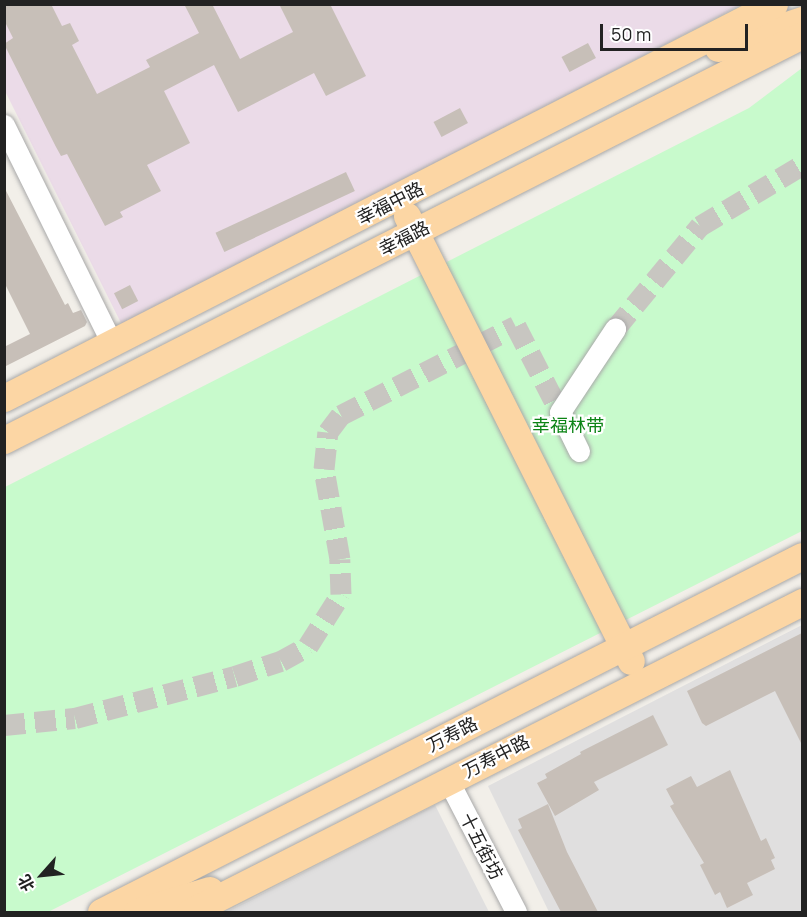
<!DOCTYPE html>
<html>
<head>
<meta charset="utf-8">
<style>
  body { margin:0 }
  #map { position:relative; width:807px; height:917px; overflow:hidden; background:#f2efe9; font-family:Manrope,"Noto Sans SC",sans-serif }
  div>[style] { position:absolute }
  .residential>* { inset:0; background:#e0dfdf }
  .industrial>* { inset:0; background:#ebdbe8 }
  .park>* { inset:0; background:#c8facc }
  .building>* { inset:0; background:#c7bfb8; transform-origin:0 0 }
  .minor-tunnel>* { height:21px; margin-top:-10.5px; transform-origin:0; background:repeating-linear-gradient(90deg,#c8c6c1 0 21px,transparent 0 31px) }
  .roads { filter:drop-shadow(0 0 2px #a9a9a9) drop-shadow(0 0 2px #a9a9a9) }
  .minor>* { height:21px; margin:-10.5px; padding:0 10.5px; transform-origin:10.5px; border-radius:10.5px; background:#fff }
  .major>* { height:27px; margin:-13.5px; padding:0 13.5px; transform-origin:13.5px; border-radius:13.5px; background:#fcd6a4 }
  span { translate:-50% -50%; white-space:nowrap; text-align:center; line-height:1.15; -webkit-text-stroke:4.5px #fff; paint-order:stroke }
  .street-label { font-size:18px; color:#222 }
  .park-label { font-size:18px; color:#0c8416 }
  .frame { position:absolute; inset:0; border:6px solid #222; pointer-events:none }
  .north { position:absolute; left:12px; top:845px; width:60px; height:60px; -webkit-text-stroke:4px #fff; paint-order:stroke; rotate:243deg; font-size:16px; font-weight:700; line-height:24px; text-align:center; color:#222 }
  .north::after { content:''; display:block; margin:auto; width:21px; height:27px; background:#222; clip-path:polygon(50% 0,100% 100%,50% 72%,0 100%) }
  .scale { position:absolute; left:600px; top:24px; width:148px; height:27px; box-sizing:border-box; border:3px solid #222; border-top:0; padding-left:8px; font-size:18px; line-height:21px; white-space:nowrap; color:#222; -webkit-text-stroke:4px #fff; paint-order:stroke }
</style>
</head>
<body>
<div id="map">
  <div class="residential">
    <div style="clip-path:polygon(802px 625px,802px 912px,549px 912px,488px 786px)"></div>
    <div style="clip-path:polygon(435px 805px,489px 912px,226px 912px)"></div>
  </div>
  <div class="industrial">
    <div style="clip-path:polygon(5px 5px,741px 5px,122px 325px,5px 91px)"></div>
  </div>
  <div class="park">
    <div style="clip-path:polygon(802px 68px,802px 531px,48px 912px,5px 912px,5px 487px,749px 108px)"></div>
  </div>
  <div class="building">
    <div style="clip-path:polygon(4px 4px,51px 4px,62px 26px,70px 23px,79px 41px,72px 45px,97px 94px,150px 67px,146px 60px,199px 33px,184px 4px,212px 4px,240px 59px,293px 32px,279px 4px,330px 4px,366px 76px,326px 96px,314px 73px,238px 112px,214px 65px,164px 91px,190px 143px,147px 165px,161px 191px,120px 212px,123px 217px,105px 226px,67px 154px,61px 156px,56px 147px,4px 44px,13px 38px,4px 20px)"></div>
    <div style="left:588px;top:43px;width:17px;height:30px;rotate:62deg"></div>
    <div style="left:460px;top:108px;width:17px;height:30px;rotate:62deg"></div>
    <div style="left:346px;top:172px;width:21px;height:144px;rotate:65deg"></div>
    <div style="clip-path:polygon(4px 187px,65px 305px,68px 303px,73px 313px,81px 310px,87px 322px,85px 326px,4px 367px,4px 347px,30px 334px,4px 282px)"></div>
    <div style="left:130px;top:285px;width:18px;height:18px;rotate:63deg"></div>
    <div style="clip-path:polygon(802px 633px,802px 745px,775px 691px,706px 726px,702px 723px,687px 691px)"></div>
    <div style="clip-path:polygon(653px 715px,668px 745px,594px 782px,599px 790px,555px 816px,537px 783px,547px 778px,545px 774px,581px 754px,580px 752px)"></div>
    <div style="clip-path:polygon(730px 770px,761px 841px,766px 838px,775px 858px,771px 860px,775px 869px,747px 883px,753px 895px,727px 908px,720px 892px,715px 895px,700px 865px,704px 863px,670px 806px,674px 804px,666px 789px,691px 776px,697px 787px)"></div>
    <div style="clip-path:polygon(548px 804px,567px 852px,598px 912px,561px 912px,518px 830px,522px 828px,518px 819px)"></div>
  </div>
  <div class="minor-tunnel">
    <div style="left:615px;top:329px;width:134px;rotate:-50.5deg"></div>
    <div style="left:700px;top:226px;width:119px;rotate:-30.9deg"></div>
    <div style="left:4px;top:725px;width:71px;rotate:-5.6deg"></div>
    <div style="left:75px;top:718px;width:165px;rotate:-14.7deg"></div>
    <div style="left:235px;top:676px;width:48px;rotate:-18.1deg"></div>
    <div style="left:281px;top:661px;width:31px;rotate:-29deg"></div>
    <div style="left:308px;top:646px;width:62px;rotate:-57.6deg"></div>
    <div style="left:341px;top:594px;width:35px;rotate:-92deg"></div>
    <div style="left:340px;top:559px;width:91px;rotate:-100.1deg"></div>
    <div style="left:324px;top:469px;width:37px;rotate:-84deg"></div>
    <div style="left:328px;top:432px;width:21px;rotate:-53deg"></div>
    <div style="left:341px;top:415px;width:196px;rotate:-27deg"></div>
    <div style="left:516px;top:326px;width:97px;rotate:62.9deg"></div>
  </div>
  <div class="roads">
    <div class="minor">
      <div style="left:4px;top:125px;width:244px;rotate:63.7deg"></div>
      <div style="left:579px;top:451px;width:43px;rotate:-116deg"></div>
      <div style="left:560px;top:412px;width:100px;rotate:-56.5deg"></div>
      <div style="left:448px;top:780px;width:148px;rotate:62.7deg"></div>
    </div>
    <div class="major">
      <div style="left:718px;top:48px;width:89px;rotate:-18.4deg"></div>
      <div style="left:407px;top:216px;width:498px;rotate:63.3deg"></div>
      <div style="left:4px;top:398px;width:865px;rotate:-27.1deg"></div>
      <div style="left:4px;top:440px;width:895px;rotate:-26.91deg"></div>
      <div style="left:101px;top:912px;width:786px;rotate:-26.92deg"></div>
      <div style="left:137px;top:912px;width:76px;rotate:-16.8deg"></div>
      <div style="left:190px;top:912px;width:686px;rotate:-26.86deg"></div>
    </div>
  </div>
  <div class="street-label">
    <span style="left:390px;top:203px;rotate:-27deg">幸福中路</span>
    <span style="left:404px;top:238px;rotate:-27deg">幸福路</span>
    <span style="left:452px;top:734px;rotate:-27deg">万寿路</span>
    <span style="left:496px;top:756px;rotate:-27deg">万寿中路</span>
    <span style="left:482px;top:846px;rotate:63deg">十五街坊</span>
  </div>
  <div class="park-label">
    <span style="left:568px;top:425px">幸福林带</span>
  </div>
  <div class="frame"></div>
  <div class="north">北</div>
  <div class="scale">50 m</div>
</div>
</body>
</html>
